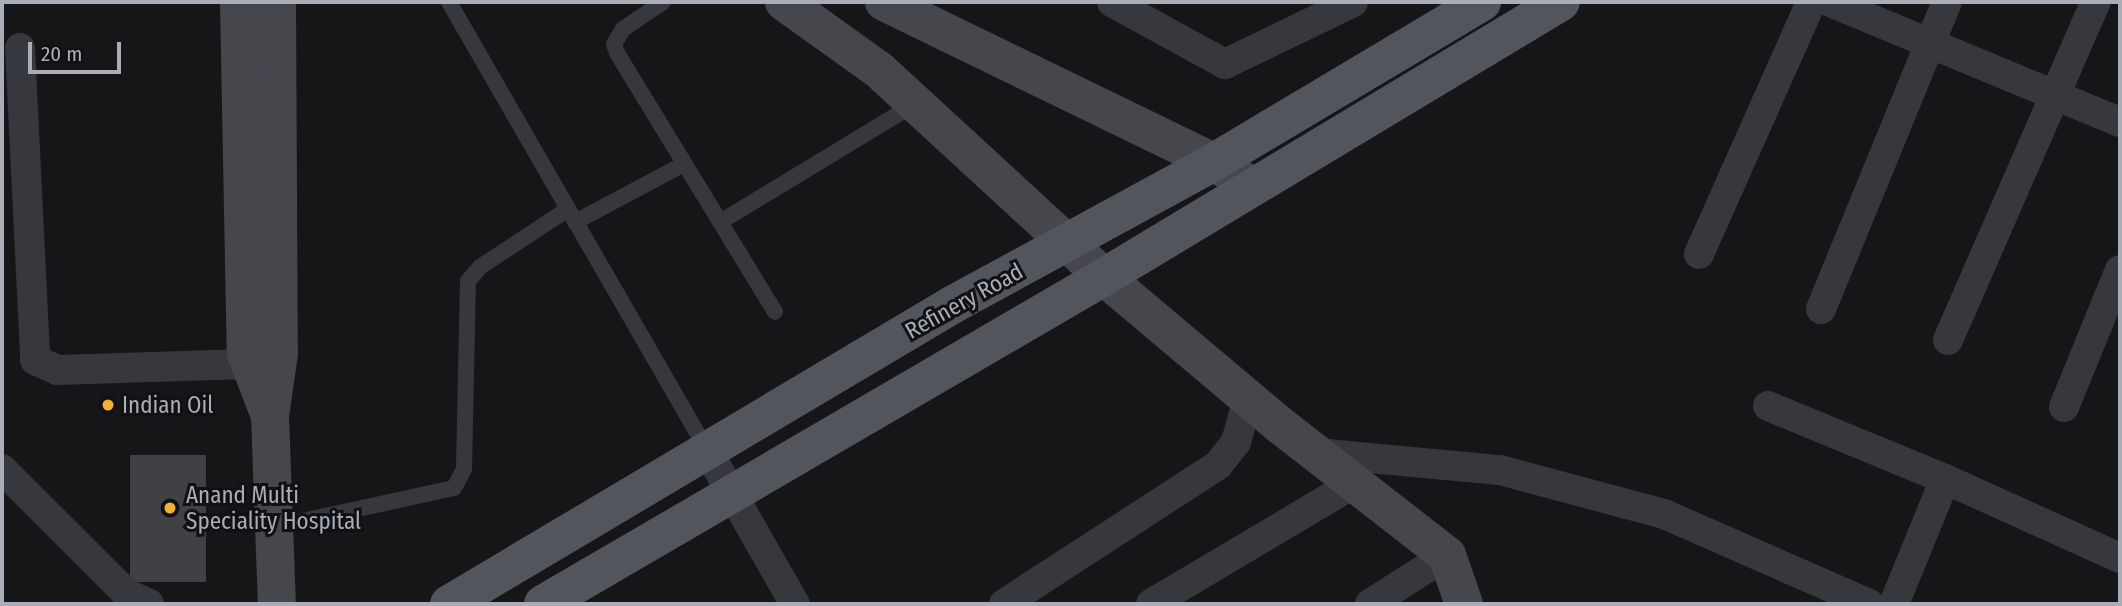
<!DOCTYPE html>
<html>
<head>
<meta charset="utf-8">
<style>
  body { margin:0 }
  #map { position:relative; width:2122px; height:606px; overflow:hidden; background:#161618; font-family:"Fira Sans Condensed",sans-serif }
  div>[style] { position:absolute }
  .building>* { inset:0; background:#404145; transform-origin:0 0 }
  .lane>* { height:16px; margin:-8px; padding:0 8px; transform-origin:8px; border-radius:8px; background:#37383d }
  .street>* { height:30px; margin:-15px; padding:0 15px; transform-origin:15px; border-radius:15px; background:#37383d }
  .secondary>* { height:38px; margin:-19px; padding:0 19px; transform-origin:19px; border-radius:19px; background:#45474d }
  .primary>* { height:38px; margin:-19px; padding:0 19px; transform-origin:19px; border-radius:19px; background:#53555c }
  .dots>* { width:19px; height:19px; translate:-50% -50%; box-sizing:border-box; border:4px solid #111113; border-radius:50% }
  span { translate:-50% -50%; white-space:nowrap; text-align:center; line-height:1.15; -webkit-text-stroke:6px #111113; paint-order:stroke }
  .street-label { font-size:23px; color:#a8adb8 }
  .poi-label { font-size:23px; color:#a8adb8 }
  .left { translate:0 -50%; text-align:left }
  .frame { position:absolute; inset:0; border:4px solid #a8adb8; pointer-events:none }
  .scale { position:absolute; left:28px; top:42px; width:93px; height:32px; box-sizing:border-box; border:4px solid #a8adb8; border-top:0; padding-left:9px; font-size:21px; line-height:24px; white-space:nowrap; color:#a8adb8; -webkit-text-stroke:5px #111113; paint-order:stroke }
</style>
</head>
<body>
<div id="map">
  <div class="building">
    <div style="left:206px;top:455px;width:127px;height:76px;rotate:90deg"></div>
  </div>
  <div class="lane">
    <div style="left:449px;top:2px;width:517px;rotate:60.06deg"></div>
    <div style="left:663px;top:2px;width:48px;rotate:146deg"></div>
    <div style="left:623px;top:29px;width:17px;rotate:121deg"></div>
    <div style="left:614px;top:44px;width:9px;rotate:72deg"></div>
    <div style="left:617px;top:53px;width:303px;rotate:58.6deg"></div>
    <div style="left:575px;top:222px;width:123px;rotate:-28deg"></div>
    <div style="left:720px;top:222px;width:226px;rotate:-31.2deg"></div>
    <div style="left:275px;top:527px;width:183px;rotate:-12.3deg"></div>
    <div style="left:454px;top:488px;width:21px;rotate:-62deg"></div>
    <div style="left:464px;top:469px;width:188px;rotate:-88.8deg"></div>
    <div style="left:468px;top:281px;width:18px;rotate:-49deg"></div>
    <div style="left:480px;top:267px;width:105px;rotate:-33.4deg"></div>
  </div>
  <div class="street">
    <div style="left:1112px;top:2px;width:129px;rotate:28.8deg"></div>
    <div style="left:1225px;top:64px;width:142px;rotate:-25.8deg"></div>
    <div style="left:1830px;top:2px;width:314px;rotate:22.5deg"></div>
    <div style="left:20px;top:48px;width:312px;rotate:87.2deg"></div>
    <div style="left:35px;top:360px;width:24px;rotate:24deg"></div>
    <div style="left:57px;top:370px;width:190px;rotate:-1.8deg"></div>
    <div style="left:1699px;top:254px;width:276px;rotate:-66deg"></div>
    <div style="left:1821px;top:309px;width:332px;rotate:-67.7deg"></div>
    <div style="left:1948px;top:340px;width:369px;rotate:-66.4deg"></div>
    <div style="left:1768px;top:406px;width:191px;rotate:22.4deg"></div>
    <div style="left:2064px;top:407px;width:148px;rotate:-67.8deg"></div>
    <div style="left:707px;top:450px;width:177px;rotate:60.3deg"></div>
    <div style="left:1316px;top:453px;width:185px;rotate:5.3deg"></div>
    <div style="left:1500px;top:470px;width:170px;rotate:15deg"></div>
    <div style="left:1664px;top:514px;width:224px;rotate:23.7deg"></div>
    <div style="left:2px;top:469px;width:177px;rotate:45deg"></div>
    <div style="left:127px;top:594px;width:24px;rotate:24deg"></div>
    <div style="left:1004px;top:604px;width:255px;rotate:-33deg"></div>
    <div style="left:1218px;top:465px;width:29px;rotate:-52deg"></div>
    <div style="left:1236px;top:442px;width:46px;rotate:-74.7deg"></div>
    <div style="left:1151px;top:604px;width:237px;rotate:-30.7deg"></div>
    <div style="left:1370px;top:604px;width:91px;rotate:-32.5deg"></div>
    <div style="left:1894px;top:604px;width:135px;rotate:-67.8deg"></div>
    <div style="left:1945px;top:479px;width:192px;rotate:24.3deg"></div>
  </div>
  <div class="secondary">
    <div style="left:239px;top:2px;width:352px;rotate:88.9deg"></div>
    <div style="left:246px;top:354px;width:66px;rotate:68.8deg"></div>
    <div style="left:277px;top:2px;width:351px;rotate:89.7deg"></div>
    <div style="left:279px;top:353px;width:64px;rotate:98.1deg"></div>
    <div style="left:270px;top:416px;width:188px;rotate:87.9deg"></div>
    <div style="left:784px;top:2px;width:117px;rotate:35.6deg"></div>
    <div style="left:879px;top:70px;width:306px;rotate:42.6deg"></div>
    <div style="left:1104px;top:277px;width:231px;rotate:40.1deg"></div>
    <div style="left:1281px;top:426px;width:210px;rotate:37.9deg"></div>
    <div style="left:1447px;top:555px;width:52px;rotate:70.9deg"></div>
    <div style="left:884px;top:2px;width:367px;rotate:25.9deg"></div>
    <div style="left:1214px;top:162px;width:46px;rotate:32.7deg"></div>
  </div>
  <div class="primary">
    <div style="left:449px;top:604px;width:585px;rotate:-30.73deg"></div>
    <div style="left:952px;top:305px;width:298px;rotate:-28.6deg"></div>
    <div style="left:1214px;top:162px;width:312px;rotate:-30.8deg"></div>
    <div style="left:543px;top:604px;width:649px;rotate:-30.24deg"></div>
    <div style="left:1104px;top:277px;width:533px;rotate:-31.04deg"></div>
  </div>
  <div class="dots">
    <div style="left:108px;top:405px;background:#f2b134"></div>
    <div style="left:170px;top:508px;background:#f2b134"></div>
  </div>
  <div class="street-label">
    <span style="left:964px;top:301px;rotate:-29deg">Refinery Road</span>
  </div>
  <div class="poi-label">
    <span class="left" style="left:122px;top:405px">Indian Oil</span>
    <span class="left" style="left:186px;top:508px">Anand Multi<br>Speciality Hospital</span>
  </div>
  <div class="frame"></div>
  <div class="scale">20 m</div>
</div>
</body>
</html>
